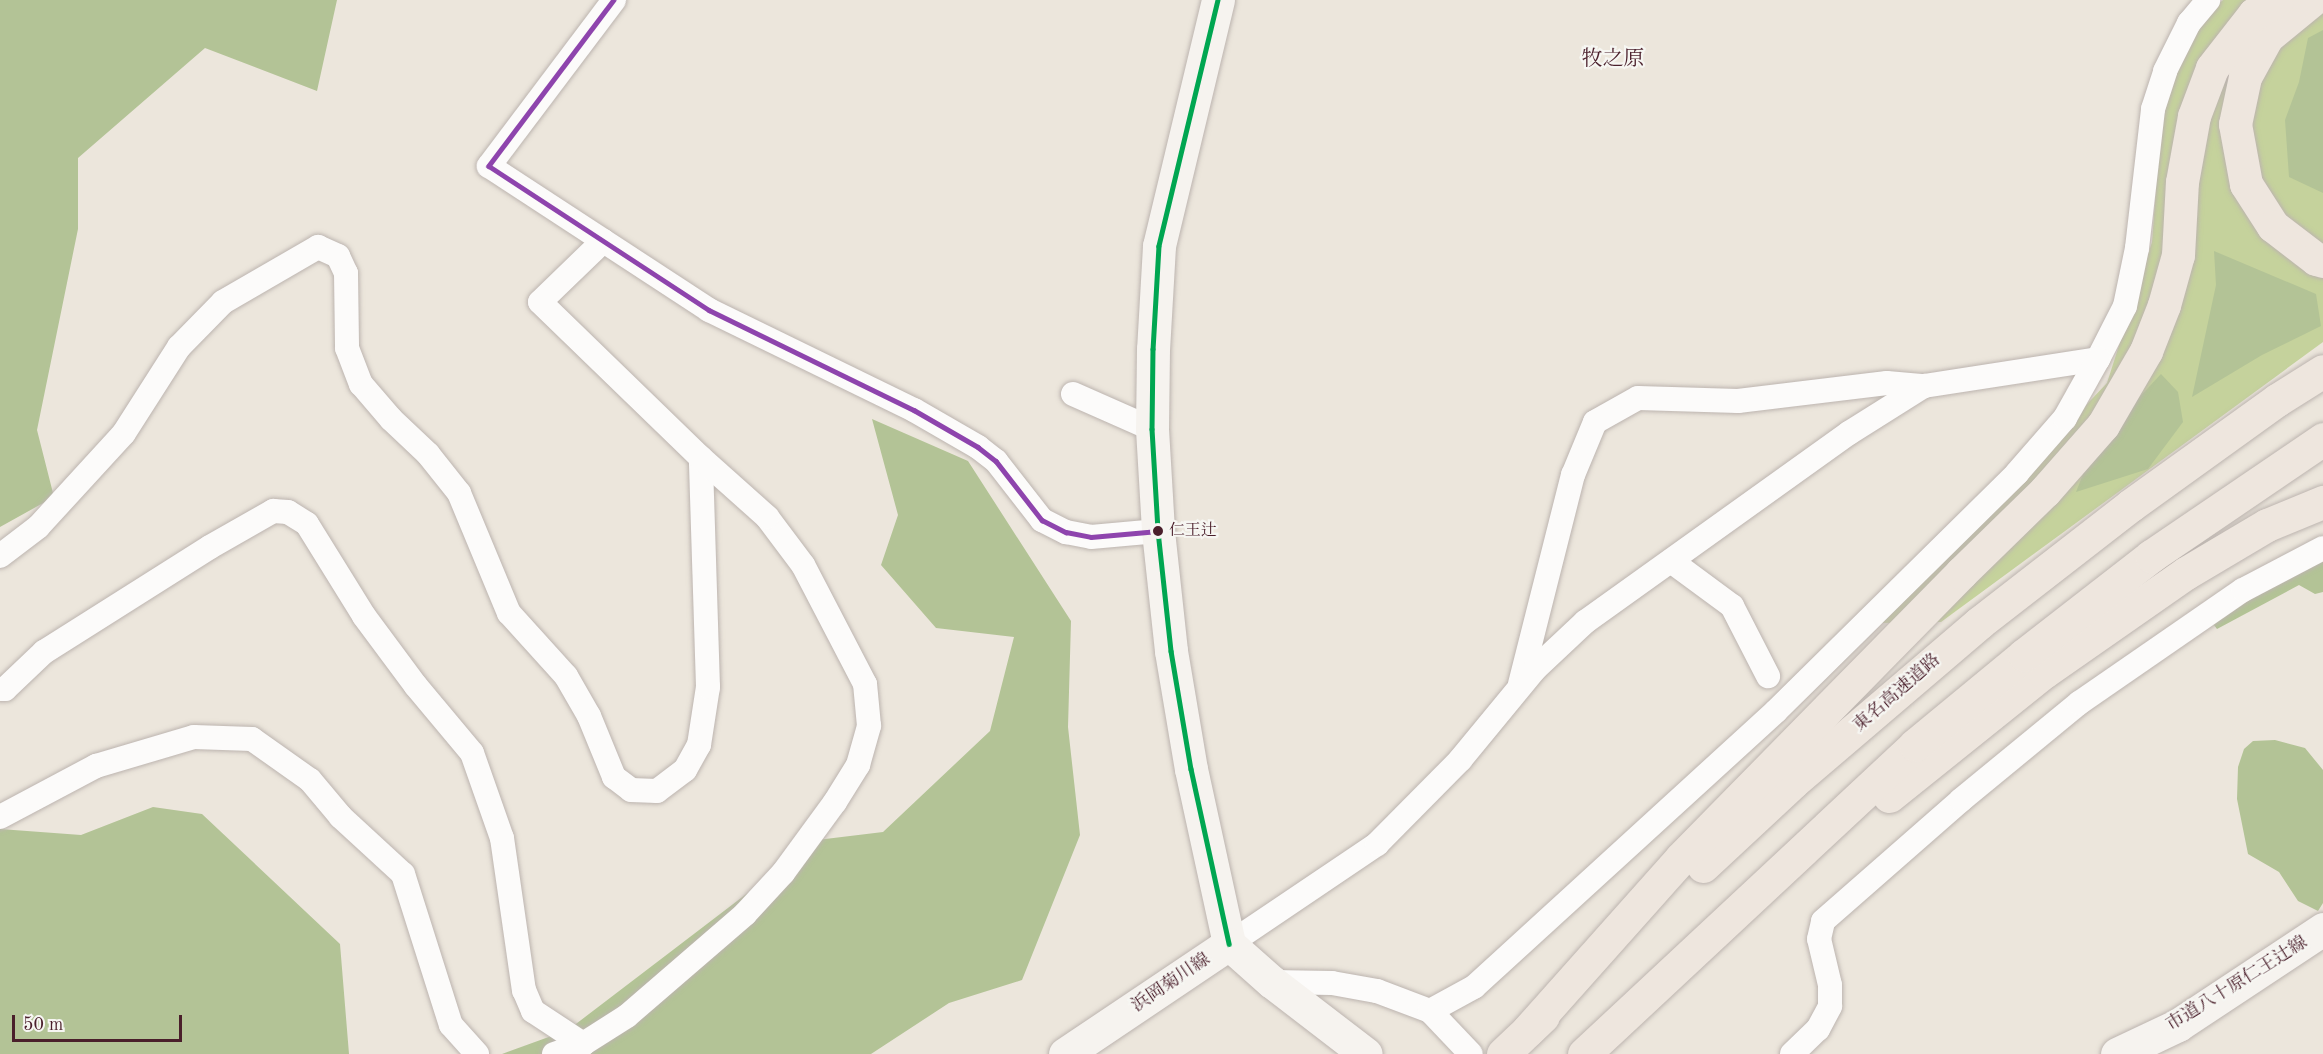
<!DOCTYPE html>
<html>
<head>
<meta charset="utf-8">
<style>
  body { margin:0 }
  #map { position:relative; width:2323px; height:1054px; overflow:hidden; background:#ece6dc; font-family:"Old Standard TT","Noto Serif JP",serif }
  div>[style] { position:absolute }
  .green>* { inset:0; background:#c5d29c }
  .forest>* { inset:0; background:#b3c396 }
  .roads { filter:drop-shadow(0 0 2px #bcb4af) drop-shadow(0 0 2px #bcb4af) }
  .street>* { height:24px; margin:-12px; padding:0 12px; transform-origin:12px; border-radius:12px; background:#fcfbfa }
  .secondary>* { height:33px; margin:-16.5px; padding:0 16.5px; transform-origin:16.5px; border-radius:16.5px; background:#f6f3ef }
  .highway>* { height:33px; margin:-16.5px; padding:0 16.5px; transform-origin:16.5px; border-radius:16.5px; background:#eee6de }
  .bus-1>* { height:4.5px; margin:-2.25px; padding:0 2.25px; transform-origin:2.25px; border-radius:2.25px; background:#00a651 }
  .bus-2>* { height:4.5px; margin:-2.25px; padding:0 2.25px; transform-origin:2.25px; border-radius:2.25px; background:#8e44ad }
  .dots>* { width:16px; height:16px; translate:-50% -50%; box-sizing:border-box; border:3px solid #f6f6f2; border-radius:50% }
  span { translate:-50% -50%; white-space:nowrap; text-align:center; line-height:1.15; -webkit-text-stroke:4.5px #f6f6f2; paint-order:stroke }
  .bus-label { font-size:16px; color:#4a1f2b }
  .left { translate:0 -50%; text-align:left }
  .street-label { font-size:18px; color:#4a1f2b }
  .quarter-label { font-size:21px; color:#4a1f2b }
  .scale { position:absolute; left:12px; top:1015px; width:170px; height:27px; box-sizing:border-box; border:3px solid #4a1f2b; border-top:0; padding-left:8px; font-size:18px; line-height:21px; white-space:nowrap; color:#4a1f2b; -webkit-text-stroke:4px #f6f6f2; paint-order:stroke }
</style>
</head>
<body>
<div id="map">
  <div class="green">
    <div style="clip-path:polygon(2223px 0,2323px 0,2323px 342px,1941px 622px,1880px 623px,2107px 383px,2152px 242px,2161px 120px,2171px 74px,2210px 11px)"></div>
  </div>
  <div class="forest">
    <div style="clip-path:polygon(0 0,337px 0,317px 91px,205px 48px,78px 158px,78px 229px,37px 430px,54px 497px,0 527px)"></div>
    <div style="clip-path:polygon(2323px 30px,2323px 193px,2289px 177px,2285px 120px,2299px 82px,2308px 38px)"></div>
    <div style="clip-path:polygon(2214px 251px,2316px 294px,2321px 326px,2262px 355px,2192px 397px,2216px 285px)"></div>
    <div style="clip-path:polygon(2161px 374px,2178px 392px,2183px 422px,2148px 469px,2076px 492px,2094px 446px)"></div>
    <div style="clip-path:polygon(872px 419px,968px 461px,1071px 621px,1068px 727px,1080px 835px,1022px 980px,949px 1003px,871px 1054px,502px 1054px,568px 1030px,817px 840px,883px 832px,990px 731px,1014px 637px,936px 628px,881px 565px,898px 515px)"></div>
    <div style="clip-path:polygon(2323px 552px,2323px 592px,2315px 594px,2299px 585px,2217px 629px,2210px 620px)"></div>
    <div style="clip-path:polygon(2275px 740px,2305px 748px,2323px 770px,2323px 903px,2318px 911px,2298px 901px,2279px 872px,2248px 854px,2237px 799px,2238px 767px,2244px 749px,2253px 741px)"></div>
    <div style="clip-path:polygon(153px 807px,202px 814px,340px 944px,349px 1054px,0 1054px,0 829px,81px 835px)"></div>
  </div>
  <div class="roads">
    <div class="street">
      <div style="left:614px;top:0;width:208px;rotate:127deg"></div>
      <div style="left:489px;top:166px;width:263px;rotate:33.2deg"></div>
      <div style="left:709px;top:310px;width:228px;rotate:26deg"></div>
      <div style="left:914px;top:410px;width:74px;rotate:30deg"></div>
      <div style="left:978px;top:447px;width:23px;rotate:38deg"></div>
      <div style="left:996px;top:461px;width:75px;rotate:52.1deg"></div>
      <div style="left:1042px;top:520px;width:27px;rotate:27deg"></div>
      <div style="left:1066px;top:532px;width:25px;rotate:11deg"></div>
      <div style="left:1091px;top:537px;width:67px;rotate:-5.1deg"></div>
      <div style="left:1073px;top:394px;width:86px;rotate:23.9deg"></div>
      <div style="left:0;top:556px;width:48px;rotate:-37.3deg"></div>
      <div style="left:38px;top:527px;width:127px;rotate:-47.5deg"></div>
      <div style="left:124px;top:433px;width:102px;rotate:-57.4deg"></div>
      <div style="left:179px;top:347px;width:63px;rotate:-45.6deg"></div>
      <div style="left:223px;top:302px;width:110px;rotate:-30.1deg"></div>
      <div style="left:318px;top:247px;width:22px;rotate:24deg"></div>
      <div style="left:338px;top:256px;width:19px;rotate:65deg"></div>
      <div style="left:346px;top:273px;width:75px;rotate:89.2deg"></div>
      <div style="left:347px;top:348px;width:39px;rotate:69deg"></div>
      <div style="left:361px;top:384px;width:46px;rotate:49.4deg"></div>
      <div style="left:391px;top:419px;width:51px;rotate:43.4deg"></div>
      <div style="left:428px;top:454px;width:50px;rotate:51.5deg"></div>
      <div style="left:459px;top:493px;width:130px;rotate:67.4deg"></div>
      <div style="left:509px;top:613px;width:85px;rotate:47.9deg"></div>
      <div style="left:566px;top:676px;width:46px;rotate:60.1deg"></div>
      <div style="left:589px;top:716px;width:66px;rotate:67.7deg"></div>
      <div style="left:614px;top:777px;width:21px;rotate:37deg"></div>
      <div style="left:631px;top:790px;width:26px;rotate:2deg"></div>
      <div style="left:657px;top:791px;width:35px;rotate:-37deg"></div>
      <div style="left:685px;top:770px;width:29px;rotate:-61deg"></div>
      <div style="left:699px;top:745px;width:59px;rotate:-81.2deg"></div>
      <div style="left:708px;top:687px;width:229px;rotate:-91.8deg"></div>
      <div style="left:1671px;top:561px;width:76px;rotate:36.4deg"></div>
      <div style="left:1732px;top:606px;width:79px;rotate:62.8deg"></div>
      <div style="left:1520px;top:684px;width:216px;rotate:-75.8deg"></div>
      <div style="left:1573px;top:475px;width:57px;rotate:-67.5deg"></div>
      <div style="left:1595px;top:422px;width:49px;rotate:-29.2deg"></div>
      <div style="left:1638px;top:398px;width:100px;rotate:1.7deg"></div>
      <div style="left:1738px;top:401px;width:150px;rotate:-6.9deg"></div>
      <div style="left:1887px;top:383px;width:37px;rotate:5deg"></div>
      <div style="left:0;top:689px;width:5px"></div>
      <div style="left:5px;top:689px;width:54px;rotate:-43.5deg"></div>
      <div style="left:44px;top:652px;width:196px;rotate:-32.3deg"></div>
      <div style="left:210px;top:547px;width:73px;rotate:-29.7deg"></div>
      <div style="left:273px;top:511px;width:15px;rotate:4deg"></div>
      <div style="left:288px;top:512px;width:22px;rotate:32deg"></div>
      <div style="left:307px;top:524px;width:108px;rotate:58.2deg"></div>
      <div style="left:364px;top:616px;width:87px;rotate:53.4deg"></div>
      <div style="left:416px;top:686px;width:87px;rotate:50.1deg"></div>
      <div style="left:472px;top:753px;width:90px;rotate:70.6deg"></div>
      <div style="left:502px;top:838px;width:154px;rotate:81.8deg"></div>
      <div style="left:524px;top:990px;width:23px;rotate:67deg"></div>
      <div style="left:533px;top:1011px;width:60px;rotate:33.4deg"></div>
      <div style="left:0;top:817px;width:109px;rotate:-28deg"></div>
      <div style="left:96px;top:766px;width:102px;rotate:-16.5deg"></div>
      <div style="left:194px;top:737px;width:58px;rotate:2deg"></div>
      <div style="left:252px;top:739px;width:71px;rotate:35.3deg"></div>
      <div style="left:310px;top:780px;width:48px;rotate:50deg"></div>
      <div style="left:341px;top:817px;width:84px;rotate:42.6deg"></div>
      <div style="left:403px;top:874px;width:158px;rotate:72.4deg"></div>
      <div style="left:451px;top:1025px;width:39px;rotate:48deg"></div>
      <div style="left:1229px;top:944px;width:179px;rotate:-34deg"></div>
      <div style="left:1377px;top:844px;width:118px;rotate:-45.3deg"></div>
      <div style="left:1460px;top:760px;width:118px;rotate:-50.5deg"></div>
      <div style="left:1535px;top:669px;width:69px;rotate:-43.2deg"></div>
      <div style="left:1585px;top:622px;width:325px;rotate:-35.6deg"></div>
      <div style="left:1849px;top:433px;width:89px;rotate:-32.1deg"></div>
      <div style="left:1924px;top:386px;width:176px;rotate:-8.8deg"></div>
      <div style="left:2098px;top:359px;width:59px;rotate:-63deg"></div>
      <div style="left:2125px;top:306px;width:59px;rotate:-78.3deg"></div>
      <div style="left:2137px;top:248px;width:140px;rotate:-83.4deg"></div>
      <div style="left:2153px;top:109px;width:40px;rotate:-72deg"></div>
      <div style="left:2165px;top:71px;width:54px;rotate:-63.4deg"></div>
      <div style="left:2189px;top:23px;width:30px;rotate:-50deg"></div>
      <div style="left:1272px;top:982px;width:60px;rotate:1deg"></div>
      <div style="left:1332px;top:983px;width:46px;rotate:10.1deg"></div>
      <div style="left:1377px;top:991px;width:57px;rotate:20.7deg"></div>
      <div style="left:1430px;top:1011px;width:50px;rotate:-28.6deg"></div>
      <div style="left:1474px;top:987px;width:409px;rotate:-42.4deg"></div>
      <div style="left:1776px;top:711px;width:339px;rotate:-44.6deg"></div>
      <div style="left:2017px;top:473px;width:73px;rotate:-48.9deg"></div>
      <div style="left:2065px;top:418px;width:68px;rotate:-60.8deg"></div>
      <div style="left:1430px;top:1011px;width:59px;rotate:46.4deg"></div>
      <div style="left:554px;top:1054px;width:31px;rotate:-19deg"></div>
      <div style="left:583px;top:1044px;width:52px;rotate:-32.5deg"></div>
      <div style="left:627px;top:1016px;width:156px;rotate:-40.8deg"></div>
      <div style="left:745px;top:914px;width:56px;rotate:-47.2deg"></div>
      <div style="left:783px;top:873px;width:88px;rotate:-53.8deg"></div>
      <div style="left:835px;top:802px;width:44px;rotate:-58.1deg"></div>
      <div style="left:858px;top:765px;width:41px;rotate:-74.2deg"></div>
      <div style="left:869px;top:726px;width:42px;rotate:-95.4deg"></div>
      <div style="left:865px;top:684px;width:134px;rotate:-117.5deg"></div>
      <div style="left:803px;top:565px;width:60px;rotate:-126.9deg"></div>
      <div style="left:767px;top:517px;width:89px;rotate:-138.2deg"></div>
      <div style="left:701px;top:458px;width:224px;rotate:-135.9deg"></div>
      <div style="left:540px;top:302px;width:88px;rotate:-44.1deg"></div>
      <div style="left:1792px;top:1054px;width:36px;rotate:-44deg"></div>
      <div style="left:1818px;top:1029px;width:26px;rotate:-62deg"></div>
      <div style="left:1830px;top:1006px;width:21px;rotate:-90deg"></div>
      <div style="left:1830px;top:985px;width:47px;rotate:-103.4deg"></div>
      <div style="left:1819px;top:939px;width:18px;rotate:-77deg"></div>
      <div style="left:1823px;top:921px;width:184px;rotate:-41.2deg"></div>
      <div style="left:1961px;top:800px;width:153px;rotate:-39.4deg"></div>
      <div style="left:2079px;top:703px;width:199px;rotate:-34.6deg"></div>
      <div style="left:2243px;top:590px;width:90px;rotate:-27.7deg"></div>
    </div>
    <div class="secondary">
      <div style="left:1218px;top:0;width:253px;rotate:103.5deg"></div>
      <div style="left:1159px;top:246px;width:103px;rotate:93.3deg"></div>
      <div style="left:1153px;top:349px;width:80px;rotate:90.7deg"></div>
      <div style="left:1152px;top:429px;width:102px;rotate:86.6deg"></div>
      <div style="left:1158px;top:531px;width:121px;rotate:83.8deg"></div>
      <div style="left:1171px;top:651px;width:120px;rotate:80.4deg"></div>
      <div style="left:1191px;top:769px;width:179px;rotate:77.7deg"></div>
      <div style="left:1229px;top:944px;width:57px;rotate:41.5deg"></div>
      <div style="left:1272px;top:982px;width:118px;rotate:37.5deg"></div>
      <div style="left:1065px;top:1054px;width:197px;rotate:-33.9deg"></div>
      <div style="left:2117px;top:1054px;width:68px;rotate:-25.4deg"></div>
      <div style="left:2178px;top:1025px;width:174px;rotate:-33.5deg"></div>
    </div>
    <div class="highway">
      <div style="left:2312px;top:0;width:58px;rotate:140.6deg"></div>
      <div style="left:2267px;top:37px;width:46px;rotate:118.8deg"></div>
      <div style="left:2245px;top:77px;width:48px;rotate:102deg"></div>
      <div style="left:2235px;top:124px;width:61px;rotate:79.6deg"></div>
      <div style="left:2246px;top:184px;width:50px;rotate:57.3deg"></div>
      <div style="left:2273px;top:226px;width:54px;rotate:37.5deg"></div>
      <div style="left:2316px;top:259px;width:7px;rotate:16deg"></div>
      <div style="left:1889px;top:796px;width:198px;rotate:-38.7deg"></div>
      <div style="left:2044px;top:672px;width:173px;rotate:-34.9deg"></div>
      <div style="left:2186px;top:573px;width:94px;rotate:-30.7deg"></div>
      <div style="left:2267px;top:525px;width:61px;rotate:-22.3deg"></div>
      <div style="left:1703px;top:866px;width:123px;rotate:-43deg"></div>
      <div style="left:1793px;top:782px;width:245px;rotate:-40.5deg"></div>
      <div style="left:1979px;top:623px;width:192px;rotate:-37.8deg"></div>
      <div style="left:2131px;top:505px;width:180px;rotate:-35.7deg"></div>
      <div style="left:2277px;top:400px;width:54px;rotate:-32.2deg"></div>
      <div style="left:1528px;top:1030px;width:230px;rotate:-48.3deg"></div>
      <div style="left:1681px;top:858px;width:400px;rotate:-45.5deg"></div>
      <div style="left:1961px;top:573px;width:117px;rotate:-44.3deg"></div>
      <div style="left:2045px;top:491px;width:88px;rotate:-48.7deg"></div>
      <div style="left:2103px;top:425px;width:86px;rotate:-59.8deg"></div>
      <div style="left:2146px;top:351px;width:49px;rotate:-68.6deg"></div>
      <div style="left:2164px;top:305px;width:52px;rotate:-74.4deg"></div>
      <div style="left:2178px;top:255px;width:73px;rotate:-86.9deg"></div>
      <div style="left:2182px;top:182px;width:67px;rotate:-79.7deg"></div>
      <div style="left:2194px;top:116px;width:51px;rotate:-69.4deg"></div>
      <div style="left:2212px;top:68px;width:68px;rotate:-52.1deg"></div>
      <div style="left:2254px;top:14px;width:27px;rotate:-31deg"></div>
      <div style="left:1503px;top:1054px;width:55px;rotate:-43.5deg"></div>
      <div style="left:1584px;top:1054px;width:453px;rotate:-43deg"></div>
      <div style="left:1915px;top:745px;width:141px;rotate:-39.5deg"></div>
      <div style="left:2024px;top:655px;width:161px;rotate:-37.9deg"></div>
      <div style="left:2151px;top:556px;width:208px;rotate:-34.2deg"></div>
    </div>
  </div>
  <div class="bus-1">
    <div style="left:1218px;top:0;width:253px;rotate:103.5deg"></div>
    <div style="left:1159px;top:246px;width:103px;rotate:93.3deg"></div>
    <div style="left:1153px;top:349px;width:80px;rotate:90.7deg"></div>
    <div style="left:1152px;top:429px;width:102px;rotate:86.6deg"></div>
    <div style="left:1158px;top:531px;width:121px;rotate:83.8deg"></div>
    <div style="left:1171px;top:651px;width:120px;rotate:80.4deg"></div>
    <div style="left:1191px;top:769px;width:179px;rotate:77.7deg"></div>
  </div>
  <div class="bus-2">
    <div style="left:614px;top:0;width:208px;rotate:127deg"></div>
    <div style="left:489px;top:166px;width:263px;rotate:33.2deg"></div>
    <div style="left:709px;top:310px;width:228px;rotate:26deg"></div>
    <div style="left:914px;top:410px;width:74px;rotate:30deg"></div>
    <div style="left:978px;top:447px;width:23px;rotate:38deg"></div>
    <div style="left:996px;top:461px;width:75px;rotate:52.1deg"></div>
    <div style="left:1042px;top:520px;width:27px;rotate:27deg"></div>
    <div style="left:1066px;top:532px;width:25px;rotate:11deg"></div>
    <div style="left:1091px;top:537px;width:67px;rotate:-5.1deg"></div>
  </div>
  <div class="dots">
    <div style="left:1158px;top:531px;background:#4a1f2b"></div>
  </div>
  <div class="bus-label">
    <span class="left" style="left:1169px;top:531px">仁王辻</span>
  </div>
  <div class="street-label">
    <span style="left:1897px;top:693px;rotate:-41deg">東名高速道路</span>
    <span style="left:1171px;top:983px;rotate:-34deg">浜岡菊川線</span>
    <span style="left:2237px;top:984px;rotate:-32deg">市道八十原仁王辻線</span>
  </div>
  <div class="quarter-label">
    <span style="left:1613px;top:60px">牧之原</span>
  </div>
  <div class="scale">50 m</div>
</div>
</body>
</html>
